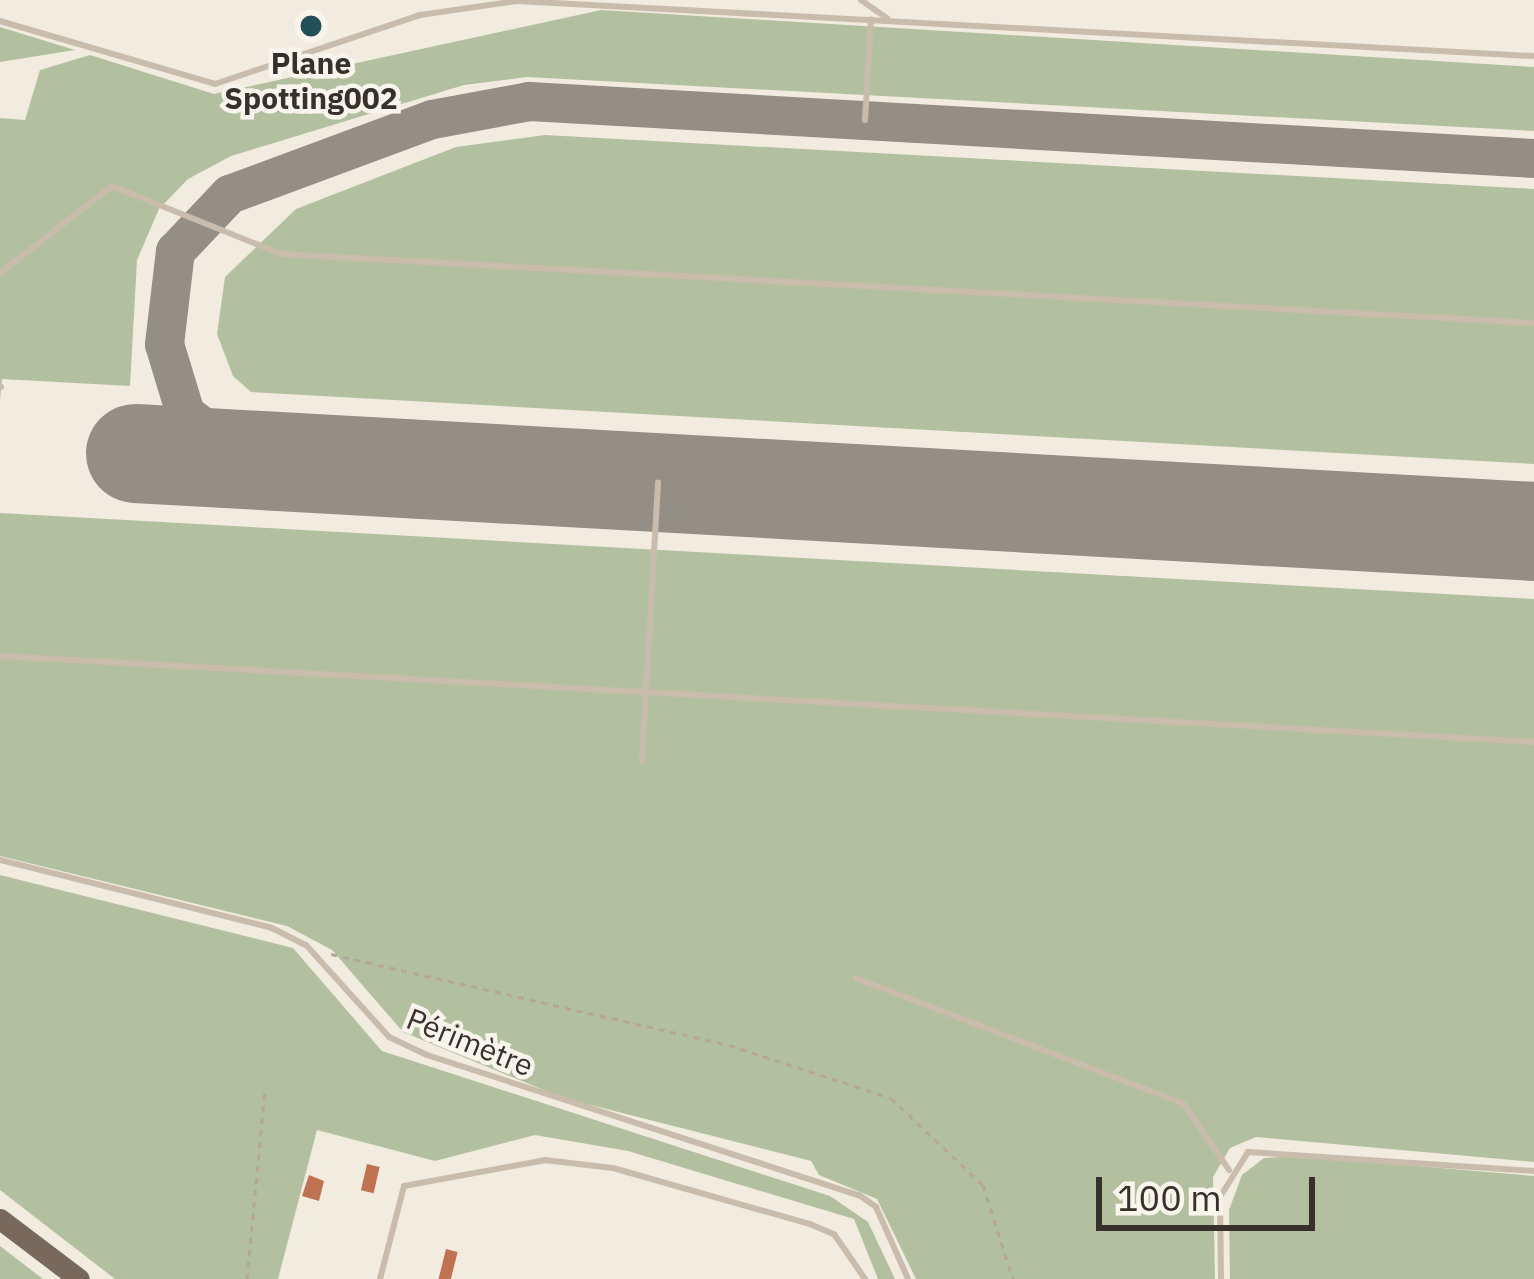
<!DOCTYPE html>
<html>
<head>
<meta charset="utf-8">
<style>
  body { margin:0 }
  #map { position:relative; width:1534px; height:1279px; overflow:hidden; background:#f2ebe0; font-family:"IBM Plex Sans",sans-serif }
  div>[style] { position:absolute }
  .green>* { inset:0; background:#b3c0a0 }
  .taxiway>* { height:39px; margin:-19.5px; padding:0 19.5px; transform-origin:19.5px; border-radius:19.5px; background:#958e85 }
  .runway>* { height:99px; margin:-49.5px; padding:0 49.5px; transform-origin:49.5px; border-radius:49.5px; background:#958e85 }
  .building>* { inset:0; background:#bf7350; transform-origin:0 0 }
  .path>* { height:3px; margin-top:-1.5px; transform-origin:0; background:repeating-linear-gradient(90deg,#b5a696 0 6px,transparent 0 12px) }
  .lane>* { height:6px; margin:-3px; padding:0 3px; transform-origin:3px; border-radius:3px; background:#cabcac }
  .primary>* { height:21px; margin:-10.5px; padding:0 10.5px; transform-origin:10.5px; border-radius:10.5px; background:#79685c }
  .dots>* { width:33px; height:33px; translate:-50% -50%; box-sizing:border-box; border:6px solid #f9f4ec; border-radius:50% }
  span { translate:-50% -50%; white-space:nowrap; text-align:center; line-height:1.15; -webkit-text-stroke:9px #f9f4ec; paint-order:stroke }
  .poi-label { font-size:30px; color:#38302a; font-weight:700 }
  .street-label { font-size:30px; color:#38302a }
  .scale { position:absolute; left:1096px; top:1177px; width:219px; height:54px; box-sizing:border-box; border:6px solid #38302a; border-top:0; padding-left:15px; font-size:36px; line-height:42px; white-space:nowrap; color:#38302a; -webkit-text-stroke:9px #f9f4ec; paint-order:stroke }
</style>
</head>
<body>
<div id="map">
  <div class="green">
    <div style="clip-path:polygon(601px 10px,1534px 67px,1534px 131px,527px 77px,464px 85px,231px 156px,188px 179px,159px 209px,137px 260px,130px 386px,2px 379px,0 400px,0 118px,25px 120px,40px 70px,90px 55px,214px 94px)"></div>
    <div style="clip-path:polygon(0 27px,75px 50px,0 62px)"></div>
    <div style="clip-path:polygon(545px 135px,1534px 189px,1534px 464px,251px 392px,233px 376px,217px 334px,225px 277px,296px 209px,456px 147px)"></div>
    <div style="clip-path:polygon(0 513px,1534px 599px,1534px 1162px,1256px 1137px,1230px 1148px,1213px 1177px,1215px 1279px,916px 1279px,877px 1199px,819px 1175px,811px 1161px,563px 1098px,403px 1032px,332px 950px,287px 926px,0 856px)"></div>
    <div style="clip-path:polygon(0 875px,293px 948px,382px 1051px,830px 1196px,868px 1222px,895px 1279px,878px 1279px,854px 1219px,628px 1151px,535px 1135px,435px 1161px,317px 1130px,278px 1279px,115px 1279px,0 1190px)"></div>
    <div style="clip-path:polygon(1299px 1156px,1534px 1176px,1534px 1279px,1230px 1279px,1229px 1210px,1242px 1175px,1264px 1158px)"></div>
    <div style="clip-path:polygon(0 1246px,43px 1279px,0 1279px)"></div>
  </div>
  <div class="taxiway">
    <div style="left:306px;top:463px;width:71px;rotate:-171.1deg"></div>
    <div style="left:236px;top:452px;width:64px;rotate:-142.6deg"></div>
    <div style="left:185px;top:413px;width:72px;rotate:-106.9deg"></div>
    <div style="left:164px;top:344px;width:94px;rotate:-83.3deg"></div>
    <div style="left:175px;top:251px;width:79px;rotate:-46.5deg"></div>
    <div style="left:229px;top:194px;width:216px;rotate:-20.3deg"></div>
    <div style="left:432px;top:119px;width:99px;rotate:-10.5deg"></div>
    <div style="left:529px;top:101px;width:1007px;rotate:3.25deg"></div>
  </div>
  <div class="runway">
    <div style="left:135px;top:453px;width:1401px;rotate:3.19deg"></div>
  </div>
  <div class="building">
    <div style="left:367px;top:1164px;width:13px;height:27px;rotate:13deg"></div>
    <div style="clip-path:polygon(309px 1175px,324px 1181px,319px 1201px,302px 1196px)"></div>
    <div style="left:446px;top:1249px;width:12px;height:31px;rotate:14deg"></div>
  </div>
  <div class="path">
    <div style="left:331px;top:954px;width:408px;rotate:12.9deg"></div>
    <div style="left:729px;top:1045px;width:170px;rotate:18.1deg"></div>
    <div style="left:891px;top:1098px;width:127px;rotate:43.4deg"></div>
    <div style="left:983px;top:1185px;width:99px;rotate:72.3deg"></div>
    <div style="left:247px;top:1279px;width:191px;rotate:-84.6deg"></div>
  </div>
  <div class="lane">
    <div style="left:861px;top:0;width:32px;rotate:35deg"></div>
    <div style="left:0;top:21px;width:224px;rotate:16.3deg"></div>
    <div style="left:215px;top:84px;width:216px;rotate:-18.6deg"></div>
    <div style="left:420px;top:15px;width:98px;rotate:-8.2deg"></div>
    <div style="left:517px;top:1px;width:1018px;rotate:3.1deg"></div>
    <div style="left:865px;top:120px;width:101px;rotate:-86.6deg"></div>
    <div style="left:0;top:273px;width:142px;rotate:-37.8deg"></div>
    <div style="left:112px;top:186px;width:182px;rotate:21.9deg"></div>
    <div style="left:281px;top:254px;width:1255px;rotate:3.15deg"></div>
    <div style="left:0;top:387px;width:1px"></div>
    <div style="left:0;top:656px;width:1536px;rotate:3.21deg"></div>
    <div style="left:642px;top:761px;width:279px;rotate:-86.7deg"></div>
    <div style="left:0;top:860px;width:280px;rotate:14deg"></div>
    <div style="left:272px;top:928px;width:38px;rotate:27deg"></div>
    <div style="left:306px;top:945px;width:124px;rotate:47.9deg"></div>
    <div style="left:389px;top:1037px;width:42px;rotate:25.3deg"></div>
    <div style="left:427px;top:1055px;width:454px;rotate:18deg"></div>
    <div style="left:859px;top:1195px;width:21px;rotate:35deg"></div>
    <div style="left:876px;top:1207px;width:79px;rotate:66deg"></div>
    <div style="left:856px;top:978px;width:351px;rotate:21deg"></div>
    <div style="left:1184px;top:1104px;width:80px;rotate:55.7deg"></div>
    <div style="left:380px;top:1279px;width:96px;rotate:-75.5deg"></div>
    <div style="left:404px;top:1186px;width:143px;rotate:-10.4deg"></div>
    <div style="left:545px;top:1160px;width:68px;rotate:6.7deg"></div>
    <div style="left:613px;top:1168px;width:205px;rotate:15.9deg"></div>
    <div style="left:810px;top:1224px;width:26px;rotate:23deg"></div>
    <div style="left:834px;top:1234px;width:55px;rotate:55.4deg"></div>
    <div style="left:1221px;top:1279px;width:82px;rotate:-90.7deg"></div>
    <div style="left:1220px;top:1197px;width:53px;rotate:-58.1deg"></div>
    <div style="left:1248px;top:1152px;width:287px;rotate:3.8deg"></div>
  </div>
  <div class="primary">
    <div style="left:0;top:1219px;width:99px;rotate:37.2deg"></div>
  </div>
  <div class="dots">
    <div style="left:311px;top:26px;background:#225058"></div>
  </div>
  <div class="poi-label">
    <span style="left:311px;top:80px">Plane<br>Spotting002</span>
  </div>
  <div class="street-label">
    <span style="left:470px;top:1042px;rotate:22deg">Périmètre</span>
  </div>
  <div class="scale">100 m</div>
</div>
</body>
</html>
